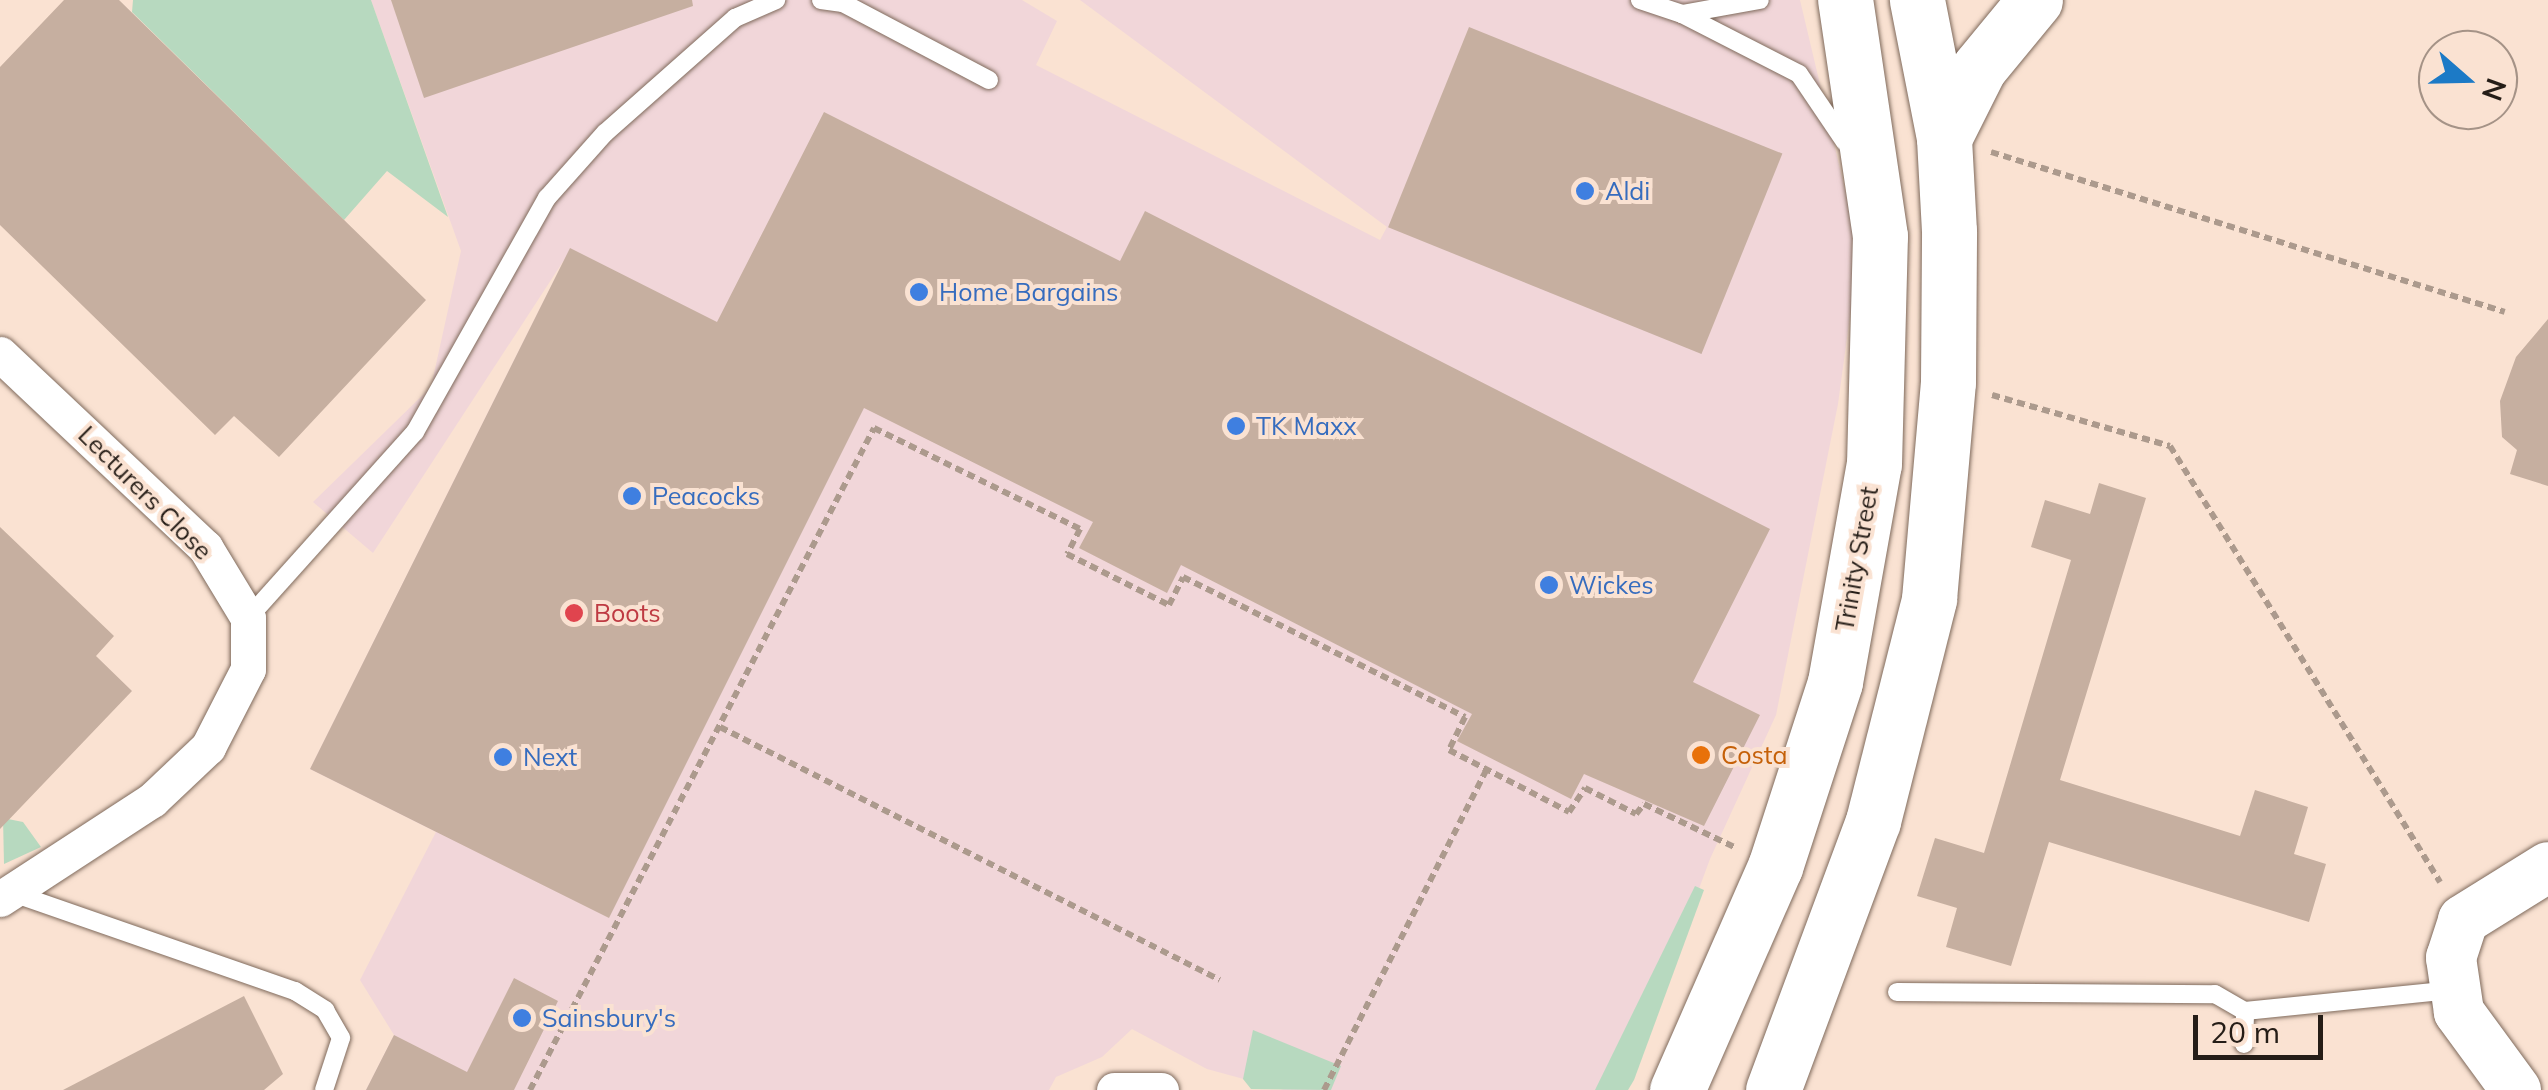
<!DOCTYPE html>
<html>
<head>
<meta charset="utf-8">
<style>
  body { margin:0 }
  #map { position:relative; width:2548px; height:1090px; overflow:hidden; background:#fae2d2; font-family:Mulish,sans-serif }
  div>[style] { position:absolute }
  .commercial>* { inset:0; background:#f1d6d9 }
  .green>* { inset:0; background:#b7d9bf }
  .building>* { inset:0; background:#c6afa0; transform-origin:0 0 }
  .path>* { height:6px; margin-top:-3px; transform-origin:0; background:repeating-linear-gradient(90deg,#ac9a8d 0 8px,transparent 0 13px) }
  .roads { filter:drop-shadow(0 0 2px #7f6a5c) drop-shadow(0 0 2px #7f6a5c) }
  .lane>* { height:18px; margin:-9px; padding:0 9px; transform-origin:9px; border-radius:9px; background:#fff }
  .street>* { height:35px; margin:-17.5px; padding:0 17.5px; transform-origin:17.5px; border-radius:17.5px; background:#fff }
  .secondary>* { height:50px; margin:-25px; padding:0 25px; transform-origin:25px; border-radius:25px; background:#fff }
  .primary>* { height:55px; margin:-27.5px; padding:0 27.5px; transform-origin:27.5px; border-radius:27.5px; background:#fff }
  .dots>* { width:28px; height:28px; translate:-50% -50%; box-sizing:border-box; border:5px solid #fae2d2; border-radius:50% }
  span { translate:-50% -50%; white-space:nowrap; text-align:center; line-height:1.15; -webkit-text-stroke:8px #fae2d2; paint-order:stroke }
  .shop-label { font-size:25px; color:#366cbe }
  .left { translate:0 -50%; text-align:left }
  .street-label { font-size:25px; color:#251d17 }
  .health-label { font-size:25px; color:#be3a42 }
  .food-label { font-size:25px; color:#c56008 }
  .north { position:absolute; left:2418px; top:30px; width:100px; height:100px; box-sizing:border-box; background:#fae2d2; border:2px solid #a59387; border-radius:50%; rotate:110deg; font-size:28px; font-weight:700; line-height:40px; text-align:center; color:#251d17 }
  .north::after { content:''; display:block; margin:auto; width:35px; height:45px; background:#1c7ac6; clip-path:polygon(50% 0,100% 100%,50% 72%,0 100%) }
  .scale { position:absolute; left:2193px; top:1015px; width:130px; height:45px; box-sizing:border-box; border:5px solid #251d17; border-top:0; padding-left:12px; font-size:30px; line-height:35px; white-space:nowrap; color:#251d17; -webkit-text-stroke:8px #fae2d2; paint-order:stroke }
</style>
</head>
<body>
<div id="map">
  <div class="commercial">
    <div style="clip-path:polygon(371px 0,1022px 0,1057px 21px,1036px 65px,1380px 240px,1387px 227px,1080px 0,1800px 0,1859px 249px,1838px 404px,1776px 715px,1710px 859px,1636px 1059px,1614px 1090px,1284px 1090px,1207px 1069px,1132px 1029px,1102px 1057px,1056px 1077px,1049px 1090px,366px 1090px,394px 1035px,360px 980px,436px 832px,310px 769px,564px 260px,373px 553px,313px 502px,431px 387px,461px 251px)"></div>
  </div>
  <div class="green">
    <div style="clip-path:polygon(133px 0,371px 0,448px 217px,387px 171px,344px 220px,132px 12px)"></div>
    <div style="clip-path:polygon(3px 818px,23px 822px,41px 847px,4px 864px)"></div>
    <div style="clip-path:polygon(1695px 886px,1704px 890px,1634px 1080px,1628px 1090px,1595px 1090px)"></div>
    <div style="clip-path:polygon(1253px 1030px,1341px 1066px,1331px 1090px,1251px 1089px,1243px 1079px)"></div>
  </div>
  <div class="building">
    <div style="clip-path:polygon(64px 0,119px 0,426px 300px,279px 457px,234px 416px,215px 435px,0 225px,0 67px)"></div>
    <div style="clip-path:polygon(391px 0,692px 0,693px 6px,424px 98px)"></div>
    <div style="left:1469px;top:27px;width:338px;height:216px;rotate:22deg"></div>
    <div style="clip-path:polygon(824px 112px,1120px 261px,1145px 211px,1770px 529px,1693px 682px,1760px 715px,1704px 826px,1584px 774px,1571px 799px,1457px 741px,1472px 714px,1181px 565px,1167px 593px,1079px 548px,1093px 522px,864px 408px,609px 918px,310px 769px,570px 248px,717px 322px)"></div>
    <div style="clip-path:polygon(2548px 319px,2548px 486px,2510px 474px,2517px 450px,2502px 437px,2500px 401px,2516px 357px)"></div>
    <div style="clip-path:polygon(2099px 483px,2146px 498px,2060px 780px,2240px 836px,2255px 790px,2308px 807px,2294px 854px,2326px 864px,2309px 922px,2049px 842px,2011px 966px,1946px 947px,1957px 908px,1917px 896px,1935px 838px,1984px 853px,2071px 560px,2031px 547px,2045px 500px,2090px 514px)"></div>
    <div style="clip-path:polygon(0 527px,114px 636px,96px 656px,132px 691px,0 829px)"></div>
    <div style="clip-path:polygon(514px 978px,558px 1001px,514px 1090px,366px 1090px,394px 1035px,467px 1072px)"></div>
    <div style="clip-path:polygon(244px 996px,283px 1074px,264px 1090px,63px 1090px)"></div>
  </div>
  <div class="path">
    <div style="left:1991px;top:152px;width:538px;rotate:17.29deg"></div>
    <div style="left:1992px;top:395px;width:185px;rotate:16deg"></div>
    <div style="left:2170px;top:446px;width:513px;rotate:58.23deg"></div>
    <div style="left:720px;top:727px;width:560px;rotate:26.84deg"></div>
    <div style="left:530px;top:1090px;width:746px;rotate:-62.54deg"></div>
    <div style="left:874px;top:428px;width:229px;rotate:26.1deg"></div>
    <div style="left:1080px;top:529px;width:28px;rotate:117deg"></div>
    <div style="left:1067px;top:554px;width:114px;rotate:26.6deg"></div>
    <div style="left:1169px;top:605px;width:31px;rotate:-63deg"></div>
    <div style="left:1183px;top:577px;width:315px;rotate:26.4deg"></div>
    <div style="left:1465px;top:717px;width:37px;rotate:116deg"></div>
    <div style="left:1449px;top:750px;width:135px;rotate:27.3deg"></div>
    <div style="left:1569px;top:812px;width:29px;rotate:-56deg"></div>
    <div style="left:1585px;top:788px;width:57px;rotate:27deg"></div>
    <div style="left:1636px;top:814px;width:13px;rotate:-51deg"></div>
    <div style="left:1644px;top:804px;width:100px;rotate:25.5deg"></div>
    <div style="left:1324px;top:1090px;width:360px;rotate:-63.1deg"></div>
  </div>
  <div class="roads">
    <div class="lane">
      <div style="left:821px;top:0;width:22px;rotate:8deg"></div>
      <div style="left:843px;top:3px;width:165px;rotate:27.8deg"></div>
      <div style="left:1640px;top:0;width:44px;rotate:18.4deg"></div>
      <div style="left:1682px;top:14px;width:79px;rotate:-10.2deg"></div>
      <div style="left:1682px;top:14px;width:131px;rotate:27.1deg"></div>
      <div style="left:1799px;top:74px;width:82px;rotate:55.9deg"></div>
      <div style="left:248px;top:618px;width:250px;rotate:-48.1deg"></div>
      <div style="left:415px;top:432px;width:269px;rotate:-60.6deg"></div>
      <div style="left:547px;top:198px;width:87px;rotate:-48.3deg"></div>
      <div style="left:605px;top:133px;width:174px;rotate:-41.5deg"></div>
      <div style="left:735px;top:18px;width:45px;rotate:-23.7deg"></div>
      <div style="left:13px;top:893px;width:299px;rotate:19.2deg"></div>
      <div style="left:295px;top:991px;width:36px;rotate:32deg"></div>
      <div style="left:325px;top:1010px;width:32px;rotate:60deg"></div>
      <div style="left:341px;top:1038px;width:55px;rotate:108.1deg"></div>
      <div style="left:1897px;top:992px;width:318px;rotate:0.4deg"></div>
      <div style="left:2215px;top:994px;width:34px;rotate:30deg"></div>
      <div style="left:2244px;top:1044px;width:33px;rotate:-88deg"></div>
      <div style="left:2245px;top:1011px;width:207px;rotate:-5.8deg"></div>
    </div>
    <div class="street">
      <div style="left:0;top:354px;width:282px;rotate:43.3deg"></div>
      <div style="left:205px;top:547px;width:83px;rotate:58.8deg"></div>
      <div style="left:248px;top:618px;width:51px;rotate:90deg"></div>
      <div style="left:248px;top:669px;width:88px;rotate:117.1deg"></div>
      <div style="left:208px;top:747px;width:77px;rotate:136.6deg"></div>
      <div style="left:152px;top:800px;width:181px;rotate:146.9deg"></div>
      <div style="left:1114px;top:1090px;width:47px"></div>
    </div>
    <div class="secondary">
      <div style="left:2516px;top:1090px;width:97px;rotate:-126.2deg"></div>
      <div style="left:2459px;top:1012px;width:55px;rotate:-98.4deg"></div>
      <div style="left:2451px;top:958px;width:40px;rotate:-72deg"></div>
      <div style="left:2463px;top:920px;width:100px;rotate:-31.9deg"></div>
    </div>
    <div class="primary">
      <div style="left:1944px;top:138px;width:78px;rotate:-63.4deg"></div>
      <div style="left:1979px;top:68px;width:88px;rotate:-50.5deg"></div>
      <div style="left:1677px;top:1090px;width:244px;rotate:-66.3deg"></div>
      <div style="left:1775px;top:867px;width:194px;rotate:-72deg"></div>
      <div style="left:1835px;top:682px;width:221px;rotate:-79.9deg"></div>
      <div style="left:1874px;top:464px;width:228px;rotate:-88.5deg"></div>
      <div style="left:1880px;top:236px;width:239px;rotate:-98.4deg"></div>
      <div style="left:1773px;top:1090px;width:287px;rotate:-69.6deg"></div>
      <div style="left:1873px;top:821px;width:229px;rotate:-75.8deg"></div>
      <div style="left:1929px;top:599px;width:218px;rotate:-85deg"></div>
      <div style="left:1948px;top:382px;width:151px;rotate:-89.6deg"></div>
      <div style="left:1949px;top:231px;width:93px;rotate:-93.1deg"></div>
      <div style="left:1944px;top:138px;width:141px;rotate:-101.1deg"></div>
    </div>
  </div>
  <div class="dots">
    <div style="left:1585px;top:191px;background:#3f7fe0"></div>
    <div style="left:919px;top:292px;background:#3f7fe0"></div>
    <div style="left:1236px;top:426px;background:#3f7fe0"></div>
    <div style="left:632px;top:496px;background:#3f7fe0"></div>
    <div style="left:1549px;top:585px;background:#3f7fe0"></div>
    <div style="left:574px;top:613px;background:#e0444e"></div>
    <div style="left:1701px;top:755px;background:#e8710a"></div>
    <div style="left:503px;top:757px;background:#3f7fe0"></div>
    <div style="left:522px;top:1018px;background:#3f7fe0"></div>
  </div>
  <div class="shop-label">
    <span class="left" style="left:1605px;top:191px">Aldi</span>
    <span class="left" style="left:939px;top:292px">Home Bargains</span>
    <span class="left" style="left:1256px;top:426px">TK Maxx</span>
    <span class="left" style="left:652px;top:496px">Peacocks</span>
    <span class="left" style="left:1569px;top:585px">Wickes</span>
    <span class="left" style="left:523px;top:757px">Next</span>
    <span class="left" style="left:542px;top:1018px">Sainsbury's</span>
  </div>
  <div class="street-label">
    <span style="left:145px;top:493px;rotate:45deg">Lecturers Close</span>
    <span style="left:1857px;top:559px;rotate:-80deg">Trinity Street</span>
  </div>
  <div class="health-label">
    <span class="left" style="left:594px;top:613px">Boots</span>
  </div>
  <div class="food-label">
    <span class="left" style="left:1721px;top:755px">Costa</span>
  </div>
  <div class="north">N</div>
  <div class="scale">20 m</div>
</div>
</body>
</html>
